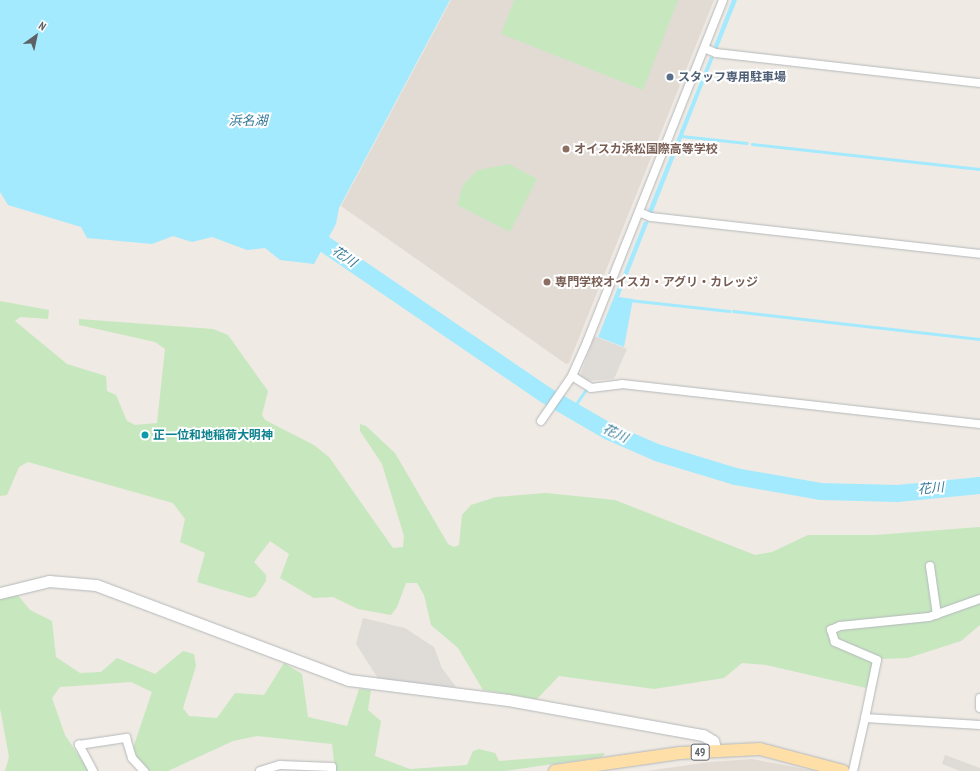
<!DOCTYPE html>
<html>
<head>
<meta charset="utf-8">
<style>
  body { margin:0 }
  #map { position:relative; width:980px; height:771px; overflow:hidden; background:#efeae3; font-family:"PT Sans Narrow","Noto Sans JP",sans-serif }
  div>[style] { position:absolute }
  .industrial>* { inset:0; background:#dfdcd8 }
  .education>* { inset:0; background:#e1dbd4 }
  .green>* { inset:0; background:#c7e7bf }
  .water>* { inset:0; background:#a3eaff }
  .stream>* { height:3px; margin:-1.5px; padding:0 1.5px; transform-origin:1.5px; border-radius:1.5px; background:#a3eaff }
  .river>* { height:17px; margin:-8.5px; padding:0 8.5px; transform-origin:8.5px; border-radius:8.5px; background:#a3eaff }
  .roads { filter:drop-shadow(0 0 1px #b4b8bb) drop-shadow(0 0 1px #b4b8bb) }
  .street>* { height:8px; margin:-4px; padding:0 4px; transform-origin:4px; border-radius:4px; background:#fff }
  .secondary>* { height:11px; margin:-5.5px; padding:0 5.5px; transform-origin:5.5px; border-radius:5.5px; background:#fff }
  .primary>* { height:12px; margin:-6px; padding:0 6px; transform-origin:6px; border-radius:6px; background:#ffdfa8 }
  .dots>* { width:11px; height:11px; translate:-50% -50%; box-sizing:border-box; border:2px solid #fff; border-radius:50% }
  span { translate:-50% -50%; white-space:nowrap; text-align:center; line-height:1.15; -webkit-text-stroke:4px #fff; paint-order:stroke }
  .shield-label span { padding:1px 3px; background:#fff; border:1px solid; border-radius:3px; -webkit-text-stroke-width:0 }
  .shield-label { font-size:11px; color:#5b6165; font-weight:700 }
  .service-label { font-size:12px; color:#4e5e75; font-weight:700 }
  .left { translate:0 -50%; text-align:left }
  .education-label { font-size:12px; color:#785e54; font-weight:700 }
  .culture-label { font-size:12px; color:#0d838f; font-weight:700 }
  .water-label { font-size:13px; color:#357a9a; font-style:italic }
  .north { position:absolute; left:16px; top:16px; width:40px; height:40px; -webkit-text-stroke:3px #fff; paint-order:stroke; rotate:33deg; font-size:11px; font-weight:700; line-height:16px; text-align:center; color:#5b6165 }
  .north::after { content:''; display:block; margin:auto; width:14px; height:18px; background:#5b6165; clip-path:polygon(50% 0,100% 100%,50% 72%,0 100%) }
</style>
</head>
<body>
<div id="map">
  <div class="industrial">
    <div style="clip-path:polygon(594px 336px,627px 349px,614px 379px,587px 381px,580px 376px)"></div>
    <div style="clip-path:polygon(363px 618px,405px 628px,434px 647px,442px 668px,456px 687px,379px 680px,356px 644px)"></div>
    <div style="clip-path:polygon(945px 755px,980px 768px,980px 771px,960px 771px,942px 764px)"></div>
  </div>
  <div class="education">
    <div style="clip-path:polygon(451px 0,714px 0,569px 363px,566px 364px,341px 206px)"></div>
    <div style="clip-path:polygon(752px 759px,816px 771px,646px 771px,710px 762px)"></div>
  </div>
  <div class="green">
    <div style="clip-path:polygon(514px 0,678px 0,643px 90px,501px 34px)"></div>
    <div style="clip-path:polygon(509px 164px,537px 179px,510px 232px,457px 205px,463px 185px,478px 170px)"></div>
    <div style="clip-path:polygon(0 301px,49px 310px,48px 319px,20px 317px,15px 321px,67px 364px,106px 376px,107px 391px,116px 395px,127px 421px,135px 425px,157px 423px,165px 349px,155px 342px,79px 325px,79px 319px,213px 329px,228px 335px,268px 391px,262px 415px,265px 420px,314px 445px,329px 457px,393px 548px,403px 547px,404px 536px,382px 464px,360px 431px,360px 424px,366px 426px,395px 453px,448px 544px,454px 547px,459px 545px,462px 515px,471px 505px,496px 497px,546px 493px,615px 500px,755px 555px,772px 552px,808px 535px,875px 535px,980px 527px,980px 625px,961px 641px,908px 658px,879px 659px,866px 688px,766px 665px,742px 663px,724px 678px,654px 689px,559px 676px,537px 699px,483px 690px,458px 648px,431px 625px,424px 595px,417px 583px,406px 583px,397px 607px,391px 615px,358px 609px,333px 597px,314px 598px,280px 578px,289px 554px,270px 541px,254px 562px,266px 575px,266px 581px,256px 596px,250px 598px,197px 582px,205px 553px,180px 542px,185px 519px,173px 503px,28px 462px,19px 467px,7px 495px,0 496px)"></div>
    <div style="clip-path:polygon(17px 594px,30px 610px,52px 621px,56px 657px,80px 673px,101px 672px,117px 658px,155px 674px,183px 651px,194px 654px,196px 666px,183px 708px,189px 716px,217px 718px,235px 693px,264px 695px,284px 663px,302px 674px,308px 717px,347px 726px,359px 689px,371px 690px,368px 710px,381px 721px,375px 756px,410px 769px,467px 765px,473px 751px,479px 749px,495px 753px,499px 761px,605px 753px,602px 757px,504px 771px,335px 771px,332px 744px,257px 736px,233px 741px,168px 771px,150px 771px,139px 762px,133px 748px,152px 692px,131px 682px,60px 687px,52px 698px,65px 735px,89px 771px,5px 771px,9px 757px,0 708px,0 598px)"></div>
  </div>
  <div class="water">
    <div style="clip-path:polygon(0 0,450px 0,339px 208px,336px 224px,314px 264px,280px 260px,265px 248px,247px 250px,212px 237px,192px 242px,173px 236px,152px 244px,87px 238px,81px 227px,8px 205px,0 192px)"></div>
    <div style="clip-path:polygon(732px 0,737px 0,717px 50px,714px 46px)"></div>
    <div style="clip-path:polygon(710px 57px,714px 57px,652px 214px,648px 211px)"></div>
    <div style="clip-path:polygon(649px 221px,619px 297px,633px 299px,624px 347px,598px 337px,644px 222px)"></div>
  </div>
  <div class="stream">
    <div style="left:681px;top:136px;width:66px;rotate:6.1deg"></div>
    <div style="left:752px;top:144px;width:229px;rotate:6.3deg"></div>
    <div style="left:629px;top:300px;width:101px;rotate:6.3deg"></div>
    <div style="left:733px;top:311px;width:249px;rotate:6.5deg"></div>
    <div style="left:572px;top:410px;width:25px;rotate:-56deg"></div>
  </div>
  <div class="river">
    <div style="left:307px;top:232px;width:289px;rotate:34.3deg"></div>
    <div style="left:546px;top:395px;width:72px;rotate:30.1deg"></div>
    <div style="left:608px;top:431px;width:52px;rotate:23.6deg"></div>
    <div style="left:656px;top:452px;width:83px;rotate:16.9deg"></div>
    <div style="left:735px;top:476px;width:86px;rotate:10deg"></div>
    <div style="left:820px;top:491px;width:77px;rotate:1.5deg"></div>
    <div style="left:897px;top:493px;width:83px;rotate:-5.5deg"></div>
  </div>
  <div class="roads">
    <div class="street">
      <div style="left:704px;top:48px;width:13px;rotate:23deg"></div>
      <div style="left:716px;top:53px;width:266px;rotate:6.5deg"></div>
      <div style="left:639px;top:212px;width:13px;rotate:23deg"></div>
      <div style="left:651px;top:217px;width:331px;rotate:6.4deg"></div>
      <div style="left:572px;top:376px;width:22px;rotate:32deg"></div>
      <div style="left:591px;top:388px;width:31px;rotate:-7deg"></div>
      <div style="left:622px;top:384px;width:360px;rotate:6.4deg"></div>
      <div style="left:541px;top:421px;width:55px;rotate:-55.4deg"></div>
      <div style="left:572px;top:376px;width:37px;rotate:-66deg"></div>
      <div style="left:587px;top:342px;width:368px;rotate:-68.3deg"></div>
      <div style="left:930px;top:566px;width:49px;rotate:81.9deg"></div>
      <div style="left:980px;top:698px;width:10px;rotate:90deg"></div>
      <div style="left:865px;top:718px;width:59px;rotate:-78.3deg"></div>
      <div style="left:877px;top:660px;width:46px;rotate:-156.8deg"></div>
      <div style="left:835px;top:642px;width:13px;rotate:-108deg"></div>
      <div style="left:831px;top:630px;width:10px;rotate:-24deg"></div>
      <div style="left:840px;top:626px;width:89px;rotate:-5.8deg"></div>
      <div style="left:929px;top:617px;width:54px;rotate:-19.4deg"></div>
      <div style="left:93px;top:771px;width:30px;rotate:-118deg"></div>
      <div style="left:79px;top:745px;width:48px;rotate:-8.5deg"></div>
      <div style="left:126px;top:738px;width:21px;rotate:73deg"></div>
      <div style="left:132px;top:758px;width:18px;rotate:47deg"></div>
      <div style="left:260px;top:771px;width:21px;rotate:-17deg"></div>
      <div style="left:280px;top:765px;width:52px;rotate:2.2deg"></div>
      <div style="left:332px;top:767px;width:4px;rotate:90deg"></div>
      <div style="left:853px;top:771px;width:54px;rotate:-77.2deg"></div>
      <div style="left:865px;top:718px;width:115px;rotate:3.5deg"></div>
    </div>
    <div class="secondary">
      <div style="left:0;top:593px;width:50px;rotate:-13.8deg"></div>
      <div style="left:49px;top:581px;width:47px;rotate:4.9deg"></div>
      <div style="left:96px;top:585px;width:270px;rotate:20.6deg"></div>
      <div style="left:349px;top:680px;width:160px;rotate:7.2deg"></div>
      <div style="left:508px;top:700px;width:198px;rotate:10.2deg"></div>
      <div style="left:703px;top:735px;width:12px;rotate:31deg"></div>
      <div style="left:713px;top:741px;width:10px;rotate:73deg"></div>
    </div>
    <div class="primary">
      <div style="left:555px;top:771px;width:126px;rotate:-8.2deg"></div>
      <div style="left:680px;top:753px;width:80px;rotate:-2.9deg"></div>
      <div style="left:760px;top:749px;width:86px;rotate:14.8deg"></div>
    </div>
  </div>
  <div class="dots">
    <div style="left:670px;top:77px;background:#5c6f8a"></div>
    <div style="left:566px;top:149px;background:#8d6e63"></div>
    <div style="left:547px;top:282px;background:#8d6e63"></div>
    <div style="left:145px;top:435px;background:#0f9aa8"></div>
  </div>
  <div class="shield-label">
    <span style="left:700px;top:752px">49</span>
  </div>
  <div class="service-label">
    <span class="left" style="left:678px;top:77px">スタッフ専用駐車場</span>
  </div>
  <div class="education-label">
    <span class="left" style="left:574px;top:149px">オイスカ浜松国際高等学校</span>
    <span class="left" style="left:555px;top:282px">専門学校オイスカ・アグリ・カレッジ</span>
  </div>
  <div class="culture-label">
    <span class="left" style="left:153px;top:435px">正一位和地稲荷大明神</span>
  </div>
  <div class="water-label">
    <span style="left:248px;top:121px">浜名湖</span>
    <span style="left:344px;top:257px;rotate:34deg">花川</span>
    <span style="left:615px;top:434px;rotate:25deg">花川</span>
    <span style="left:931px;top:489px;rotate:-5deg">花川</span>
  </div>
  <div class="north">N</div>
</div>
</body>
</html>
